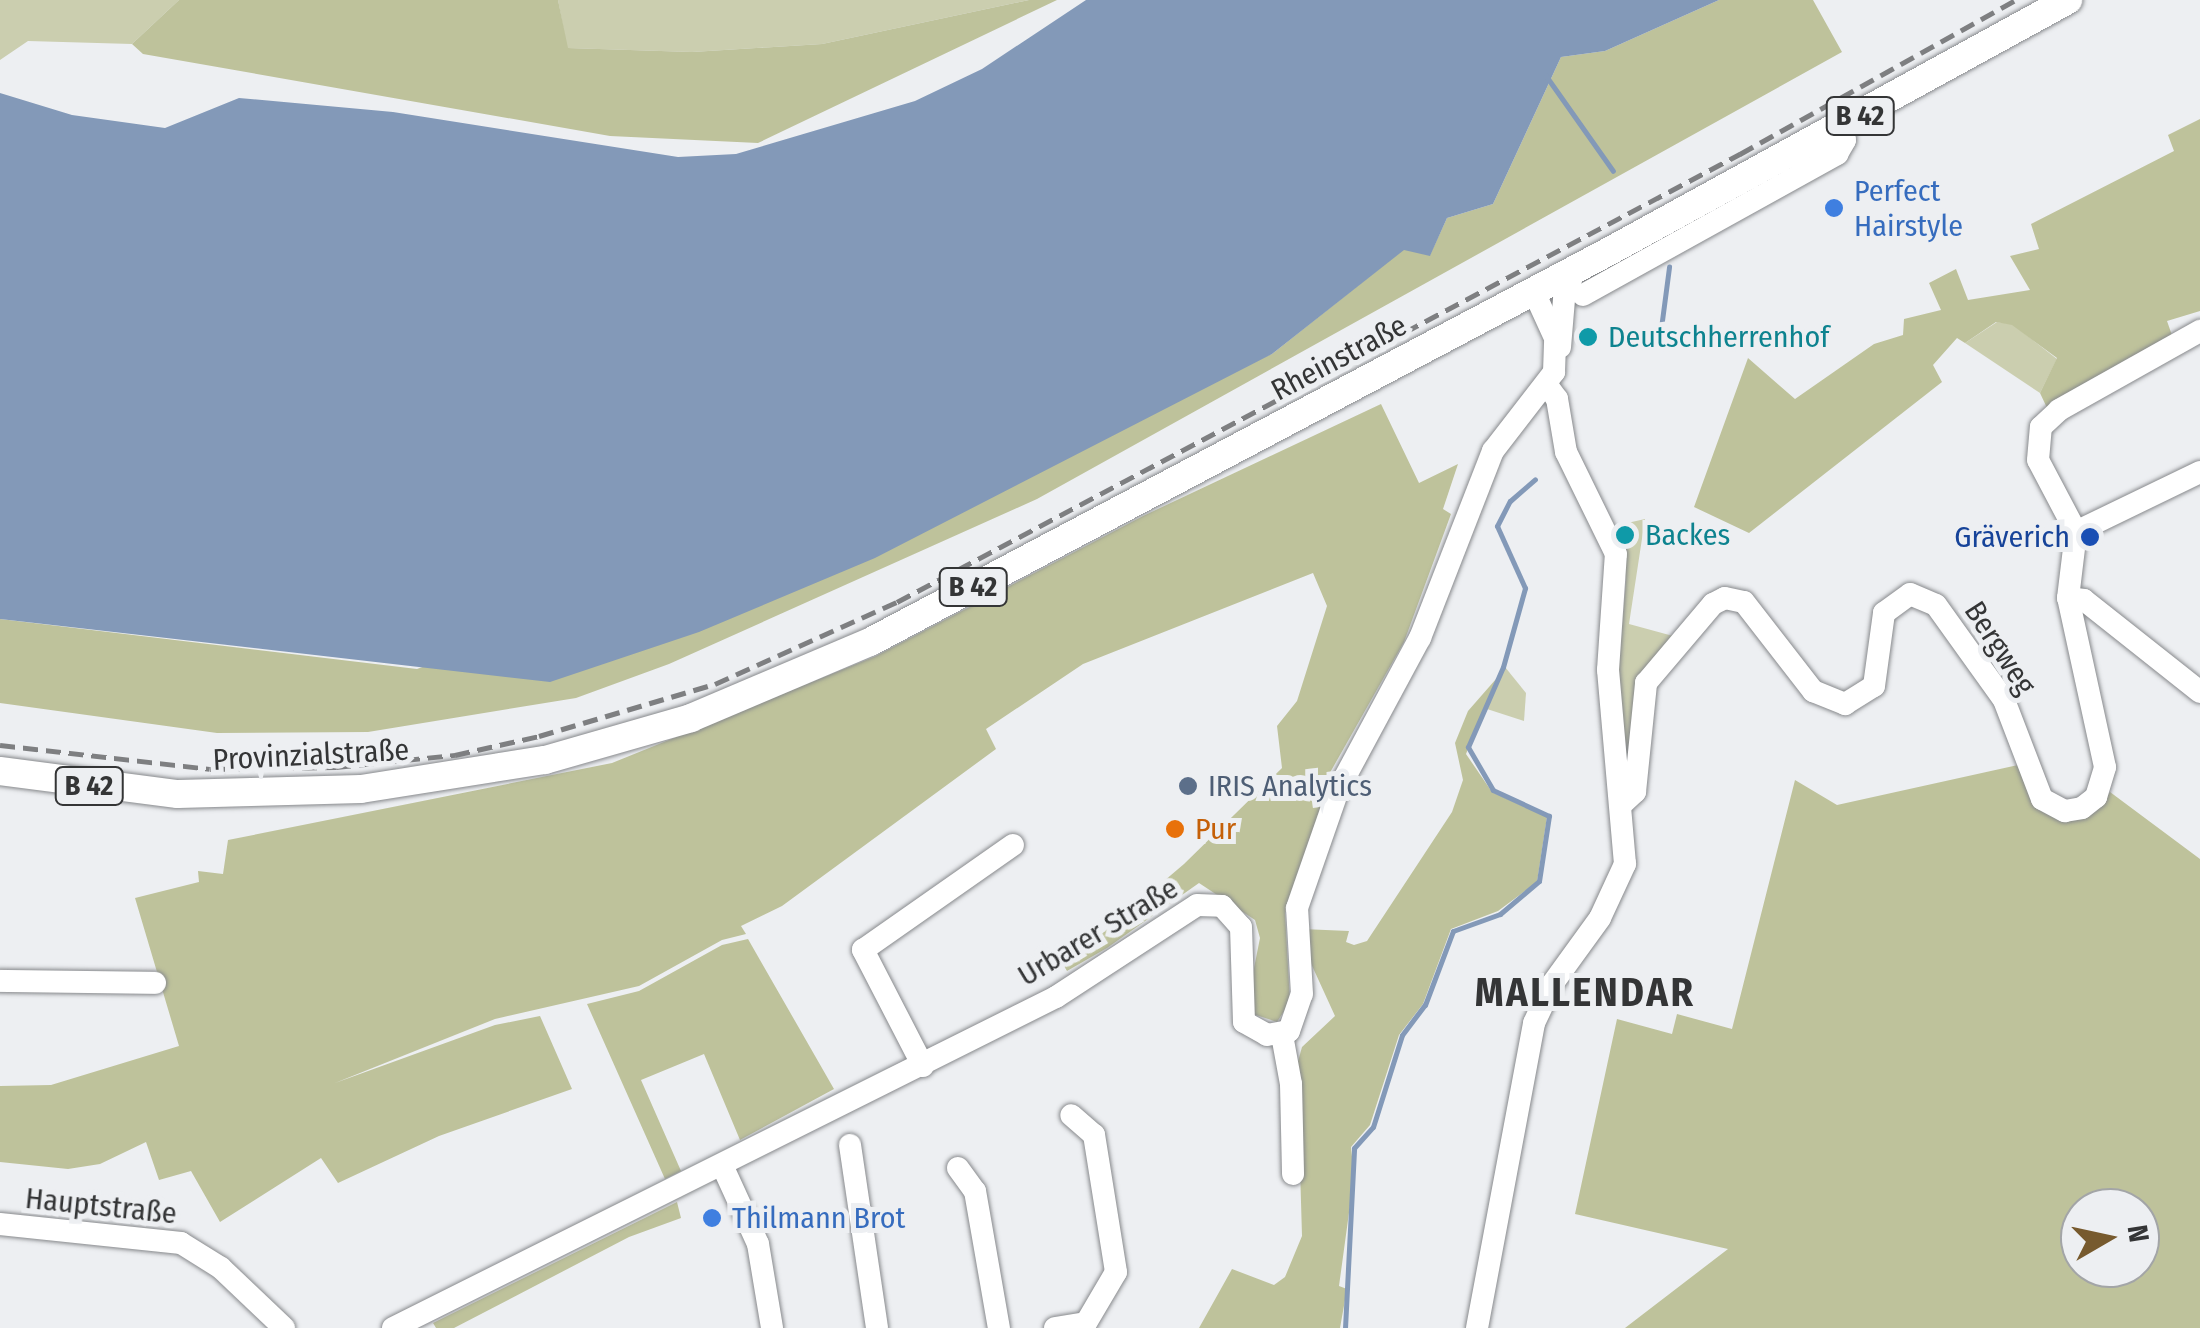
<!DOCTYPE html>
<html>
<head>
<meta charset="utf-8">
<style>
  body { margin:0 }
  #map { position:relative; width:2200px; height:1328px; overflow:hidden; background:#edeff2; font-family:"Fira Sans Condensed",sans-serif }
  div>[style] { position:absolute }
  .green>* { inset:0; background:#cbceaf }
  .forest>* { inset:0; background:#bec29b }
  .water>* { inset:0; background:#8399b8 }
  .stream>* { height:5px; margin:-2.5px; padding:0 2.5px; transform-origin:2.5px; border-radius:2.5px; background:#8399b8 }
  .roads { filter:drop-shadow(0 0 2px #87898c) drop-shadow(0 0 2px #87898c) }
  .minor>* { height:22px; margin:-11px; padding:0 11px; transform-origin:11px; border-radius:11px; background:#fff }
  .major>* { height:28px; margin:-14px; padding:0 14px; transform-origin:14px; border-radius:14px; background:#fff }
  .rail>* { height:5px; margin-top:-2.5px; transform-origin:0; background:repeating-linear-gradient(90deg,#7e7f81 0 15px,transparent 0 23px) }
  .dots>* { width:28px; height:28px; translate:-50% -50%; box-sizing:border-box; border:5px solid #edeff2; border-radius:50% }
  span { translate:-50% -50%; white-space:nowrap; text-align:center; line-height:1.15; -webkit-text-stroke:10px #edeff2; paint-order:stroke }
  .shield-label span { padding:2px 8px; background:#edeff2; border:2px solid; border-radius:8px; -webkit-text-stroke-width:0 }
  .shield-label { font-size:28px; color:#343536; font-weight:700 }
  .shop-label { font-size:30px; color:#366cbe }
  .left { translate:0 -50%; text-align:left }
  .culture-label { font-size:30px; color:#0d838f }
  .street-label { font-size:30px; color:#343536 }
  .transit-label { font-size:30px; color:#164399 }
  .right { translate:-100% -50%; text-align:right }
  .service-label { font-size:30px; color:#4e5e75 }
  .food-label { font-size:30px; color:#c56008 }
  .district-label { font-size:40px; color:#343536; font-weight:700; letter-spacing:2.5px }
  .north { position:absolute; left:2060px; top:1188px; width:100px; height:100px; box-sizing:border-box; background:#edeff2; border:2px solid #a3a5a7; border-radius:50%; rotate:81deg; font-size:28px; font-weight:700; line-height:40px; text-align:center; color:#343536 }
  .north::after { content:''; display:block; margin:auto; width:35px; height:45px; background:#775a2e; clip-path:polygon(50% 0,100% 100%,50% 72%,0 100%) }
</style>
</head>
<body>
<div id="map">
  <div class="green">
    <div style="clip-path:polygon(0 0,179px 0,132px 44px,28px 41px,0 60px)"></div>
    <div style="clip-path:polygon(558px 0,1029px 0,822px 44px,692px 52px,567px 48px)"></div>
    <div style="clip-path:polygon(1997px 322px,2012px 324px,2057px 359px,2040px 393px,1965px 343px)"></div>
    <div style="clip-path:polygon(1645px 519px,1629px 624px,1673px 636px,1634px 694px,1630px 789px,1618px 676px,1626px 580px,1614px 526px)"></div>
    <div style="clip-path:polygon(1505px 667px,1526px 693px,1524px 721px,1487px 709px)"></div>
  </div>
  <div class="forest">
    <div style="clip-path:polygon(179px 0,558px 0,568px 48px,692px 52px,822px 44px,1029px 0,1057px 0,758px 143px,610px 136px,143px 54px,132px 44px)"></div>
    <div style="clip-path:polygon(1719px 0,1813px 0,1842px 52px,1037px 499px,669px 664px,576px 698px,368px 732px,217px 733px,0 703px,0 619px,417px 669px,1272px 354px,1404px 249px,1430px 255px,1447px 218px,1493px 204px,1561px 57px,1605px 51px)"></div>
    <div style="clip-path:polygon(2200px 119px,2200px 311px,2167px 321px,2174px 341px,2048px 410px,2040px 393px,2057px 358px,2012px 325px,1996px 322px,1965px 343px,1957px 338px,1933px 365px,1942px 382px,1749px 533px,1694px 507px,1748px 358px,1795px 399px,1874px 344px,1903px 335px,1904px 319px,1941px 310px,1929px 283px,1956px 269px,1968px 300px,2030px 290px,2010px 256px,2039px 249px,2031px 224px,2174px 151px,2168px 135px)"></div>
    <div style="clip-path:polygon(1381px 404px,1419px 483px,1458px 464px,1443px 509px,1451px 514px,1404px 642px,1319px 792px,1323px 806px,1285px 913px,1290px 1002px,1277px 1022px,1253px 1014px,1249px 993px,1260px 938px,1255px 920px,1199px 883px,1107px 948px,1067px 971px,1064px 966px,1184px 864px,1282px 768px,1277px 726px,1297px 701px,1327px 606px,1313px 573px,1083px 664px,986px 729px,996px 749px,782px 906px,741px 926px,746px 934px,722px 940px,639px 986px,495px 1019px,335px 1083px,495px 1025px,540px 1016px,572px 1089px,439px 1136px,338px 1183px,321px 1158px,220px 1222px,191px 1171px,159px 1180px,146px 1142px,100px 1164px,68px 1169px,0 1162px,0 1086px,51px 1085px,179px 1046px,135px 898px,199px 882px,198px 871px,223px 874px,228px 840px,612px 763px,876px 656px,1143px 516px)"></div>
    <div style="clip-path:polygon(1496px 679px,1466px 754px,1492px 792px,1547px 817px,1537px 882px,1498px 911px,1451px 929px,1423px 1004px,1399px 1035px,1370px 1125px,1351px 1147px,1354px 1176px,1339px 1286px,1347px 1289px,1340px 1328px,1199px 1328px,1232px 1269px,1274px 1285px,1285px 1277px,1302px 1236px,1297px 1065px,1302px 1047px,1335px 1016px,1303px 946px,1302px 929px,1349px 931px,1346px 942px,1354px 945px,1367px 941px,1452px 812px,1463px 780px,1455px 743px,1468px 711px)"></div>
    <div style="clip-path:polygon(evenodd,2018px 765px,2040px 810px,2104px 801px,2110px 792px,2200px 859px,2200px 1328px,1625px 1328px,1728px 1249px,1575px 1214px,1617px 1019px,1672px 1034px,1677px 1014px,1732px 1029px,1795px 780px,1837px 805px,2018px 765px,2080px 1208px,2140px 1208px,2140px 1268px,2080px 1268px,2080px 1208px)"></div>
    <div style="clip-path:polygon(748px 939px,834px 1089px,740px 1140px,704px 1054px,641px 1080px,681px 1171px,665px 1179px,587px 1004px,639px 991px,722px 945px)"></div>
    <div style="clip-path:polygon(677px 1202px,681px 1218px,629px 1237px,454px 1328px,436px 1328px,433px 1323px)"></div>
  </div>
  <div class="water">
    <div style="clip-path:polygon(1086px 0,1719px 0,1605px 51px,1561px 57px,1493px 204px,1447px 218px,1430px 256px,1404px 250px,1272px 354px,875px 558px,699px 632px,550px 682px,0 619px,0 93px,72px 115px,165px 128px,239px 98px,393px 112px,678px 157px,736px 154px,915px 101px,982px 69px)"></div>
  </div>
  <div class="stream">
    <div style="left:1546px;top:76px;width:116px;rotate:54.8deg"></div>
    <div style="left:1661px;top:328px;width:62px;rotate:-82.5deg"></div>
    <div style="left:1345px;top:1328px;width:180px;rotate:-87.1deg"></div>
    <div style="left:1354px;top:1148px;width:28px;rotate:-48deg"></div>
    <div style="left:1373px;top:1127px;width:96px;rotate:-72.5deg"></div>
    <div style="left:1402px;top:1035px;width:38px;rotate:-53deg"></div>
    <div style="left:1425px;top:1005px;width:79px;rotate:-69.3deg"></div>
    <div style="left:1453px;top:931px;width:50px;rotate:-19.9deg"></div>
    <div style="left:1500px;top:914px;width:51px;rotate:-40.2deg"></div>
    <div style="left:1539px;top:881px;width:66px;rotate:-81.3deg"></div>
    <div style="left:1549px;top:816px;width:62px;rotate:-155.1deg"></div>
    <div style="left:1493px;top:790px;width:50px;rotate:-120.2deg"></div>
    <div style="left:1468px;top:747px;width:87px;rotate:-66.4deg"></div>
    <div style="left:1503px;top:667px;width:82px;rotate:-74.4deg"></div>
    <div style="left:1525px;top:588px;width:68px;rotate:-114.3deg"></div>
    <div style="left:1497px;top:526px;width:28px;rotate:-63deg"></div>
    <div style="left:1510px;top:501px;width:33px;rotate:-41deg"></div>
  </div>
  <div class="roads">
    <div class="minor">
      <div style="left:1583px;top:295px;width:291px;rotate:-29deg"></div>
      <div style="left:1837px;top:154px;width:16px;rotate:-60deg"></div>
      <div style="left:1845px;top:140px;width:14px;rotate:-107deg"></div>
      <div style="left:1560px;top:347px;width:48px;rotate:-85.2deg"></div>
      <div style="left:1564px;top:299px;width:30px;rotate:-70deg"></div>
      <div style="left:2076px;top:532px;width:81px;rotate:-117.8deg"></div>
      <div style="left:2038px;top:460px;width:33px;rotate:-85deg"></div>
      <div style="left:2041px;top:427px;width:25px;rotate:-43deg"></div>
      <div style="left:2059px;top:410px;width:162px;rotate:-29.3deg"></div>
      <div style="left:2076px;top:532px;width:66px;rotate:96.9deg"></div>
      <div style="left:2068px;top:598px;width:16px;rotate:7deg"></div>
      <div style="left:2084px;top:600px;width:148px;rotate:38.4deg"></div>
      <div style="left:2076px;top:532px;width:138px;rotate:-25.8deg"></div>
      <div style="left:1622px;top:804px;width:18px;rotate:-43deg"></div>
      <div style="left:1635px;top:792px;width:110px;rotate:-84.2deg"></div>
      <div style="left:1646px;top:683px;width:104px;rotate:-49.7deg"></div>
      <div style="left:1713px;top:604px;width:13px;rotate:-27deg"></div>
      <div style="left:1725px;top:598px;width:19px;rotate:12deg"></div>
      <div style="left:1744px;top:602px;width:113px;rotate:52.2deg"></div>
      <div style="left:1813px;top:691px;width:35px;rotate:22deg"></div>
      <div style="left:1845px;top:704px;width:34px;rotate:-32deg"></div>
      <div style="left:1874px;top:686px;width:74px;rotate:-82.2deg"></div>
      <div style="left:1884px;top:613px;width:32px;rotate:-36deg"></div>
      <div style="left:1910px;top:594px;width:28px;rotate:23deg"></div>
      <div style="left:1936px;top:605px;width:117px;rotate:54.4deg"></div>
      <div style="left:2004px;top:700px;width:106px;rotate:69deg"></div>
      <div style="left:2042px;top:799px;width:26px;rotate:28deg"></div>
      <div style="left:2065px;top:811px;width:17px;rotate:-10deg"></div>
      <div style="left:2082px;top:808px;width:18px;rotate:-38deg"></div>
      <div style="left:2096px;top:797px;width:31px;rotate:-73deg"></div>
      <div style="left:2105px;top:767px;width:173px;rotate:-102.3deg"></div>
      <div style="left:0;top:981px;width:155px;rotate:0.7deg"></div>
      <div style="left:1282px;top:1035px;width:50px;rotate:79.6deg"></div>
      <div style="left:1291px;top:1084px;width:90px;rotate:88.7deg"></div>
      <div style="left:923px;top:1066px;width:131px;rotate:-117.3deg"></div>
      <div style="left:863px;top:950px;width:183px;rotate:-35deg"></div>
      <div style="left:850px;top:1145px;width:185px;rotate:81.6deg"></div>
      <div style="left:722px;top:1165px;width:87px;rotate:65.5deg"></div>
      <div style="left:758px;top:1244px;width:85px;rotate:80.5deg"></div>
      <div style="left:958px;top:1168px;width:29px;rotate:54deg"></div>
      <div style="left:975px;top:1191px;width:139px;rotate:80.1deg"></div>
      <div style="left:0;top:1224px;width:182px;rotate:6deg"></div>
      <div style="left:181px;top:1243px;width:47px;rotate:32deg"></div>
      <div style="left:221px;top:1268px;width:87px;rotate:43.6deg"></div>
      <div style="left:393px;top:1328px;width:741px;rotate:-26.53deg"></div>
      <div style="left:1056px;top:997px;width:168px;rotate:-33.1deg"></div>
      <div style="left:1197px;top:905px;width:25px;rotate:2deg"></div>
      <div style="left:1222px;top:906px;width:28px;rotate:48deg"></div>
      <div style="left:1241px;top:927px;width:95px;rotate:88.2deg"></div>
      <div style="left:1244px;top:1022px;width:26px;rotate:29deg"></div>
      <div style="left:1267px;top:1035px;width:22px;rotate:-10deg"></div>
      <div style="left:1289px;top:1031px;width:39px;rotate:-71deg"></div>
      <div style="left:1302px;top:994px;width:86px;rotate:-93.3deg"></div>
      <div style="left:1297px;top:908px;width:125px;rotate:-70.8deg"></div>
      <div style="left:1338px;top:790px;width:173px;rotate:-61.7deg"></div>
      <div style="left:1420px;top:638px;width:201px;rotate:-68.7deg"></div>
      <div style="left:1493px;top:451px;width:100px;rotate:-52.3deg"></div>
      <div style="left:1554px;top:372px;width:34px;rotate:-88deg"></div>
      <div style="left:1555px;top:338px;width:51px;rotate:-114.5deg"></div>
      <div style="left:1055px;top:1328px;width:31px;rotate:-9deg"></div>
      <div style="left:1086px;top:1323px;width:59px;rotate:-59.5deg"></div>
      <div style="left:1116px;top:1272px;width:139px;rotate:-99.1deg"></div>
      <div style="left:1094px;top:1135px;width:30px;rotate:-139deg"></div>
      <div style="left:1477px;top:1328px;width:310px;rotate:-79.4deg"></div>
      <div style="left:1534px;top:1023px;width:44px;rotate:-64.6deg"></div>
      <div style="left:1553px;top:983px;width:80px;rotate:-54.1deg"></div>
      <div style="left:1600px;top:918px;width:60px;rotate:-65.2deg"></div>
      <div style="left:1625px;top:864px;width:195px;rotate:-95deg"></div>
      <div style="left:1608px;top:670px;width:116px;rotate:-86.1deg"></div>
      <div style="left:1616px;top:554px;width:114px;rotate:-116.1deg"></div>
      <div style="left:1566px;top:452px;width:54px;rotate:-99.6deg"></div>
      <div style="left:1557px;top:399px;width:19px;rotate:-126deg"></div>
    </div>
    <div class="major">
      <div style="left:0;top:771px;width:179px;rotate:7.4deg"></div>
      <div style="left:178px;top:794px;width:183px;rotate:-1.6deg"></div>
      <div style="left:361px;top:789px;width:186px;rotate:-9deg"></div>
      <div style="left:545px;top:760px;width:152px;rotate:-16deg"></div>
      <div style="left:691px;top:718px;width:194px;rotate:-23deg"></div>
      <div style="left:870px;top:642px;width:832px;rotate:-27.86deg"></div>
      <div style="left:1606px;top:253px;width:527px;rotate:-28.71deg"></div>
    </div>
  </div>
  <div class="rail">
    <div style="left:0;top:745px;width:211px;rotate:6.5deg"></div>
    <div style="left:210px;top:769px;width:126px;rotate:-0.9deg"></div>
    <div style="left:336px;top:767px;width:120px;rotate:-5.8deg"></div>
    <div style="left:455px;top:755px;width:86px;rotate:-12.7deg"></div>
    <div style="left:539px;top:736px;width:184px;rotate:-16.5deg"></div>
    <div style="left:715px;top:684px;width:200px;rotate:-24.3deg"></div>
    <div style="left:897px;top:602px;width:955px;rotate:-27.99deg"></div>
    <div style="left:1740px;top:154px;width:316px;rotate:-29.2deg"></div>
  </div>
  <div class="dots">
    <div style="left:1834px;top:208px;background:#3f7fe0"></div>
    <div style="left:1588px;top:337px;background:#0f9aa8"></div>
    <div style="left:1625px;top:535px;background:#0f9aa8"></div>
    <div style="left:2090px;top:537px;background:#1a4fb4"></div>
    <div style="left:1188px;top:786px;background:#5c6f8a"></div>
    <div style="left:1175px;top:829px;background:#e8710a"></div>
    <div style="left:712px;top:1218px;background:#3f7fe0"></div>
  </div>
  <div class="shield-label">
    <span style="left:1860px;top:116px">B 42</span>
    <span style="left:973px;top:587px">B 42</span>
    <span style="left:89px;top:786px">B 42</span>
  </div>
  <div class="shop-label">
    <span class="left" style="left:1854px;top:208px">Perfect<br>Hairstyle</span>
    <span class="left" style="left:732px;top:1218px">Thilmann Brot</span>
  </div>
  <div class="culture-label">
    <span class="left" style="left:1608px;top:337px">Deutschherrenhof</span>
    <span class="left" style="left:1645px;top:535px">Backes</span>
  </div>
  <div class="street-label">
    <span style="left:1339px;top:358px;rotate:-28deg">Rheinstraße</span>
    <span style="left:2000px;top:648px;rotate:57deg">Bergweg</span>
    <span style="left:311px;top:755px;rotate:-3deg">Provinzialstraße</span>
    <span style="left:1098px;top:932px;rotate:-31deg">Urbarer Straße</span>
    <span style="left:101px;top:1206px;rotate:6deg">Hauptstraße</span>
  </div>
  <div class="transit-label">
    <span class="right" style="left:2070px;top:537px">Gräverich</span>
  </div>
  <div class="service-label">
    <span class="left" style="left:1208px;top:786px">IRIS Analytics</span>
  </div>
  <div class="food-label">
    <span class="left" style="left:1195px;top:829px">Pur</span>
  </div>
  <div class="district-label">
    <span style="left:1585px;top:993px">MALLENDAR</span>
  </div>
  <div class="north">N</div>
</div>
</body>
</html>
